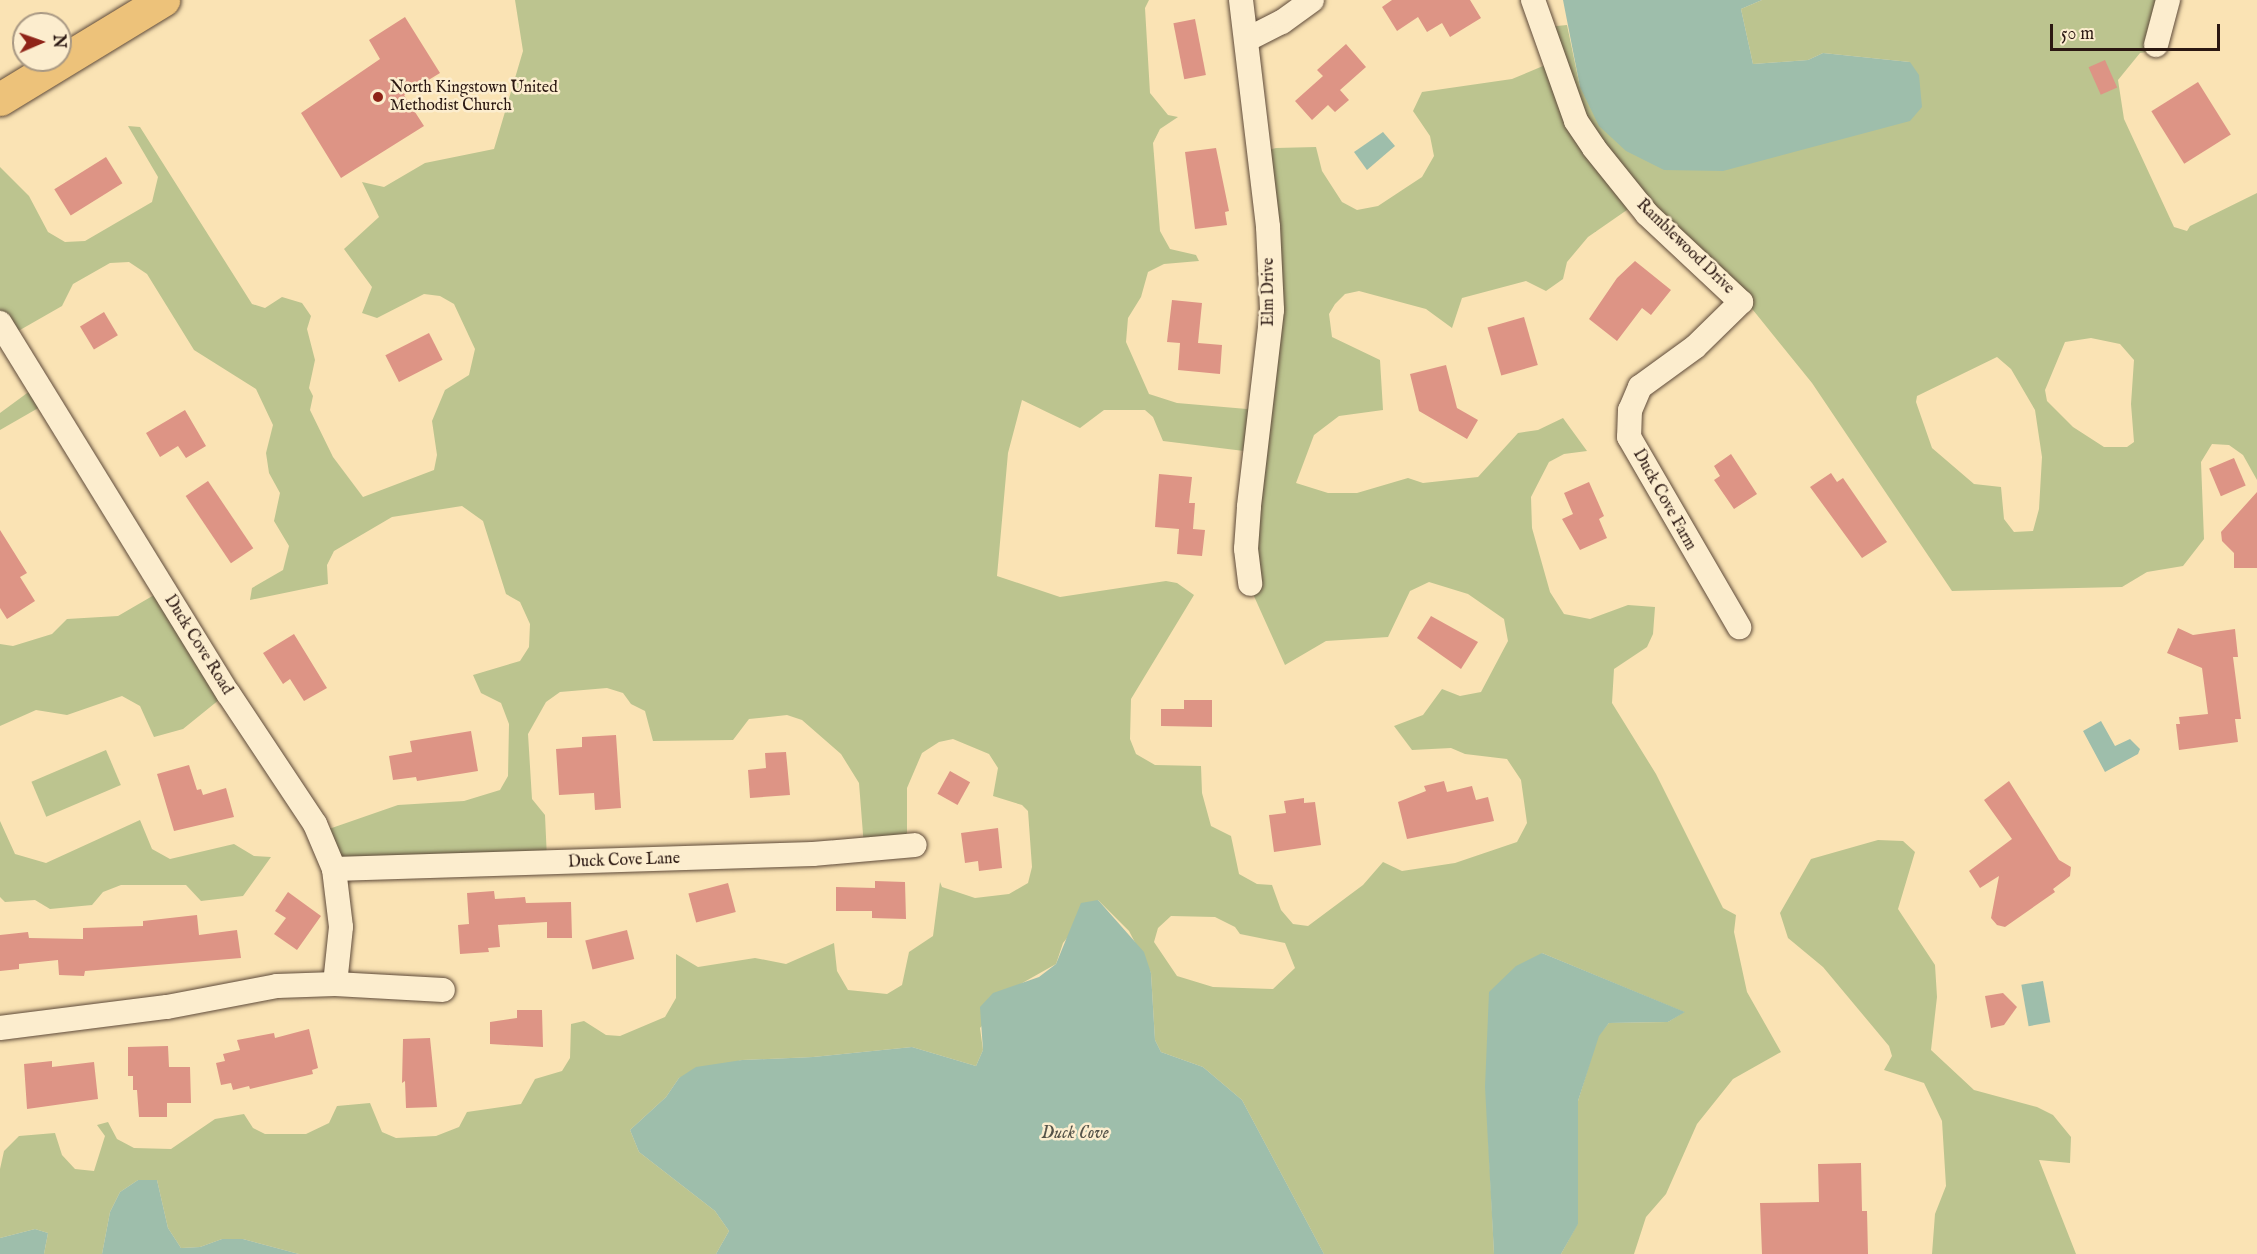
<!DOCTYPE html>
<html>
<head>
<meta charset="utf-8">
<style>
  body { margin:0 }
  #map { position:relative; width:2257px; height:1254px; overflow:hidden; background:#fae3b4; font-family:"IM FELL English",serif }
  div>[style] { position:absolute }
  .green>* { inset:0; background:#bcc48f; transform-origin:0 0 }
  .water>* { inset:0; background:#9ebeab; transform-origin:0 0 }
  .building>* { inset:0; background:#dd9485; transform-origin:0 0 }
  .roads { filter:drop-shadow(0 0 2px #5f4b3a) drop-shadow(0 0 2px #5f4b3a) }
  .street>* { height:24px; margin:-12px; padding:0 12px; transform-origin:12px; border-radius:12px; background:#fcedce }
  .primary>* { height:33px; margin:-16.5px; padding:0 16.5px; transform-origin:16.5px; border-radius:16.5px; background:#edc27a }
  .dots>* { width:16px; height:16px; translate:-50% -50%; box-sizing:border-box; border:3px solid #fcedce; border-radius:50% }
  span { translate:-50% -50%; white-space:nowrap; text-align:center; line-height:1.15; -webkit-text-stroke:5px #fcedce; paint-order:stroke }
  .poi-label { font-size:16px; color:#2b1812 }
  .left { translate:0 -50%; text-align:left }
  .street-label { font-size:16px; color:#2b1812 }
  .water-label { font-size:18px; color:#535248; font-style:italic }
  .north { position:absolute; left:12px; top:12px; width:60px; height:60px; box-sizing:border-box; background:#fcedce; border:2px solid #a89883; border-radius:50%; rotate:88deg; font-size:16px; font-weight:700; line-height:24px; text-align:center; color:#2b1812 }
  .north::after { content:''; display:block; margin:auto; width:21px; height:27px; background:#8f2418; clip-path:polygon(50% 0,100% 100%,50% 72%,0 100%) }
  .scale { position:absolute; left:2050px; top:24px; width:170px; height:27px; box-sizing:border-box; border:3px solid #2b1812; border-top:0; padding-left:8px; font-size:18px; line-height:21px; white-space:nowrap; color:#2b1812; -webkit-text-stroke:4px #fcedce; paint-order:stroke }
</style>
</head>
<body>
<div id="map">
  <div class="green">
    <div style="clip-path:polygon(evenodd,515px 0,1149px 0,1145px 8px,1150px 93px,1168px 115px,1178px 117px,1160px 129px,1153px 143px,1160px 231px,1170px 249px,1196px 255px,1199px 261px,1164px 264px,1148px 272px,1141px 297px,1128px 318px,1126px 342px,1149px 394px,1177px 403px,1247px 409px,1252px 404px,1264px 313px,1257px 153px,1276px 148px,1316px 147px,1322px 171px,1342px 202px,1357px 210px,1378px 206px,1422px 177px,1434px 156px,1430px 136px,1413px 111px,1422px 92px,1512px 79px,1543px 66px,1552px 47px,1547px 27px,1567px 25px,1580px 87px,1910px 62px,1823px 53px,1808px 60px,1753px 64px,1741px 9px,1762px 0,2170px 0,2159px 50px,2140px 53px,2118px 80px,2124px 119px,2174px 227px,2187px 231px,2190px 226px,2257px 193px,2257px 480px,2243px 455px,2229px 445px,2212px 444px,2201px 462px,2204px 539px,2183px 566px,2147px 572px,2122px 587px,1952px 591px,1812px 383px,1753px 310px,1637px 203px,1588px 237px,1567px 262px,1563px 279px,1546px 291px,1526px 281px,1462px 298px,1452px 328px,1426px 309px,1359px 291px,1345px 294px,1335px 304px,1329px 314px,1332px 337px,1380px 360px,1383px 410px,1339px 416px,1314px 435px,1296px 483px,1328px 493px,1357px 493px,1408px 478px,1423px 483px,1478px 477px,1518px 433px,1538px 430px,1563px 418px,1587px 451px,1564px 454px,1549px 462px,1531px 497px,1532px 528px,1550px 592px,1564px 614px,1590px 619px,1628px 605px,1655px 607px,1653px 634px,1647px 647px,1614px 669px,1612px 703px,1656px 774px,1723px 908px,1736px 915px,1734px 932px,1747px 992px,1781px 1052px,1733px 1079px,1697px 1124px,1666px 1194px,1646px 1217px,1634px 1254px,1561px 1254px,1578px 1223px,1578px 1101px,1598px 1036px,1609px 1023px,1668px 1022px,1684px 1012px,1542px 953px,1486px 1088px,1494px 1254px,1324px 1254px,1242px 1100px,1203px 1067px,1161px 1052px,1155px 1040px,1151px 973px,1129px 931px,1098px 900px,1063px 943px,1056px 964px,1017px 986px,980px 1028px,983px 1050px,976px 1066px,912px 1047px,813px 1057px,742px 1060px,679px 1078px,666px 1097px,630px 1130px,639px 1152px,715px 1211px,729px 1231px,716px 1254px,299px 1254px,243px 1239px,222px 1239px,200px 1247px,181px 1248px,168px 1228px,157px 1180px,138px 1180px,120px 1192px,110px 1212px,102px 1254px,44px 1254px,48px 1233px,35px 1229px,0 1238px,0 1169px,4px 1151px,19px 1136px,55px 1133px,62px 1155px,75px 1169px,94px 1171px,105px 1136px,97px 1125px,108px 1122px,117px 1139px,134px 1148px,171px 1149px,215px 1119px,244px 1114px,253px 1128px,265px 1134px,306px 1134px,329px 1123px,337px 1106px,370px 1103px,382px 1132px,396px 1138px,436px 1136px,459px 1127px,467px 1112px,521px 1104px,535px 1079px,562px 1071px,570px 1058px,571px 1024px,584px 1021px,606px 1035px,620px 1036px,665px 1017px,676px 998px,676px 954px,698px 967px,755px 958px,786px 964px,834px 943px,837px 971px,848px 990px,887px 994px,902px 985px,909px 952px,933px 936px,940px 882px,942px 887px,975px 898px,1009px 894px,1028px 883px,1032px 867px,1028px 811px,1022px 805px,993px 796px,998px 768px,989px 754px,953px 739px,939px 742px,922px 753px,907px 788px,907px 837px,864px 847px,859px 783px,841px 754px,802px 720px,787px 715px,749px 719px,733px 740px,653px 741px,645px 711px,631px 704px,623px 693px,607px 688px,560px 692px,546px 702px,528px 734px,532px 799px,545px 815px,547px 859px,340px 868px,326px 830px,398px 805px,464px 801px,500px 790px,508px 776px,509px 724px,501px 703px,481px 693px,473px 675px,520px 661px,529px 647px,530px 624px,520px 602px,506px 594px,483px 521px,462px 506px,392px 517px,334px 551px,327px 565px,328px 584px,250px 600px,252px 588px,283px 570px,289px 546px,274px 521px,280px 493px,269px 473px,266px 453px,273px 425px,256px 389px,194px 350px,147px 274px,129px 262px,110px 263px,73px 284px,62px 306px,13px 334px,0 318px,0 167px,29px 196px,48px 232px,65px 242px,85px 241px,152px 202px,158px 177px,128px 126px,140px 127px,252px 304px,265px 308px,282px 297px,302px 303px,311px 316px,307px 329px,315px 360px,309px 388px,313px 396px,310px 410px,333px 457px,363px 497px,434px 470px,437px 455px,432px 421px,445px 390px,469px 375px,475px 349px,454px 304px,440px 296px,424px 294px,377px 318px,362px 313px,372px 287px,344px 249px,379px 217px,362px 182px,384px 187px,425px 163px,494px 149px,523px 51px,515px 0,2091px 338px,2120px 344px,2134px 360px,2131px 404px,2134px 442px,2127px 447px,2104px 447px,2073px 427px,2047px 401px,2045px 390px,2065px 342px,2091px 338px,515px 0,1997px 357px,2011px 369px,2035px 410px,2042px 457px,2039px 509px,2033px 531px,2014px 532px,2004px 519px,2001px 487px,1974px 484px,1932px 448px,1916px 402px,1917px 396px,1997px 357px,515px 0,1022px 400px,1080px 428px,1104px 410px,1145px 410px,1153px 417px,1163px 441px,1244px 451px,1244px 574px,1285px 665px,1326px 641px,1388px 637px,1410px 591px,1429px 582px,1468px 594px,1504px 619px,1508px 641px,1481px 692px,1460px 696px,1442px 689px,1423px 715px,1394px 726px,1412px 750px,1451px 748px,1465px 754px,1507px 759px,1521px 780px,1527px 823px,1517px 842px,1455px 863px,1402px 871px,1383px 862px,1363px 885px,1308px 926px,1293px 924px,1281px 910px,1272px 885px,1257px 884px,1239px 874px,1231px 836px,1211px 826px,1202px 793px,1201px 766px,1155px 765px,1136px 754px,1130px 739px,1131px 699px,1194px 595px,1177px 583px,1166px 581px,1060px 597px,997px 576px,1008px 453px,1022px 400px,515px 0,1171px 916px,1215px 917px,1235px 927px,1240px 934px,1285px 943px,1295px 968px,1273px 989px,1213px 987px,1177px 976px,1154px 942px,1158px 928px,1171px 916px)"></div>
    <div style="clip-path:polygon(34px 388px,47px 403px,0 430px,0 413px)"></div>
    <div style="clip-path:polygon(161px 591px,230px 691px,183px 729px,154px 737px,140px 706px,122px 696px,67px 715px,36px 710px,0 726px,0 644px,13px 646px,52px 634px,67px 619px,118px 616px)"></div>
    <div style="left:106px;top:750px;width:38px;height:81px;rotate:67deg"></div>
    <div style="clip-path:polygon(140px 820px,152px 849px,170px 859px,234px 844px,254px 856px,271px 857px,243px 896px,201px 901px,186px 885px,121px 885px,103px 892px,92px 905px,50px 909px,35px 900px,5px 902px,0 897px,0 821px,15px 854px,46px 863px)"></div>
    <div style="clip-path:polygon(1878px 840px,1903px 841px,1915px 852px,1898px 909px,1935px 965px,1937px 997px,1931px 1050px,1974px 1090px,2037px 1107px,2053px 1115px,2071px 1137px,2070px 1163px,2039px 1160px,2076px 1254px,1932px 1254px,1935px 1214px,1946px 1186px,1942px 1121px,1924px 1083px,1884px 1070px,1892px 1056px,1889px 1046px,1823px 967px,1788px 938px,1780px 913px,1811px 859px)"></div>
  </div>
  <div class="water">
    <div style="clip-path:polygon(1563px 0,1762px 0,1741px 9px,1753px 64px,1808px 60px,1823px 53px,1910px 62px,1919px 75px,1922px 107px,1910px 121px,1723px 171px,1664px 170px,1626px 151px,1599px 126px,1580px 87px)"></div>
    <div style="clip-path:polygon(1383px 132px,1395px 146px,1367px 170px,1354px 152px)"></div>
    <div style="clip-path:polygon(2101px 721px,2115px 746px,2130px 739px,2140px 749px,2138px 754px,2105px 772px,2083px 731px)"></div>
    <div style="clip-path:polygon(1098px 900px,1144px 952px,1151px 973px,1155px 1040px,1161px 1052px,1203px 1067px,1242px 1100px,1324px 1254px,716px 1254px,729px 1231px,715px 1211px,639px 1152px,630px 1130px,666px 1097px,679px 1078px,696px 1067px,742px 1060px,813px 1057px,912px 1047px,976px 1066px,983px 1050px,980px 1007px,993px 993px,1039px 977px,1056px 964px,1081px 903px)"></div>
    <div style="clip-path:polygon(1542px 953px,1685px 1012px,1668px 1022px,1609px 1023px,1599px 1036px,1578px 1101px,1578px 1224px,1561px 1254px,1494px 1254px,1485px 1087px,1489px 992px,1516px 966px)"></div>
    <div style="left:2043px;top:981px;width:42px;height:22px;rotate:80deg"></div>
    <div style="clip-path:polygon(138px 1180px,157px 1180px,168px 1228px,181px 1248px,200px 1247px,222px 1239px,243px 1239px,299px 1254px,102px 1254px,110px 1212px,120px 1192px)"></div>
    <div style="clip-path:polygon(35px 1229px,48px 1233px,44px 1254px,0 1254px,0 1238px)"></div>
  </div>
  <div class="building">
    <div style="clip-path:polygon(1392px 0,1470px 0,1481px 18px,1450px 37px,1442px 23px,1427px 32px,1418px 17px,1397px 31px,1382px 7px)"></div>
    <div style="clip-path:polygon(405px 17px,440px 73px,404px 95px,424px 126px,341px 178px,301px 113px,380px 59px,369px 40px)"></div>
    <div style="left:1195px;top:19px;width:57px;height:22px;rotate:79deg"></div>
    <div style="clip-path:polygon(1346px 44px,1366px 67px,1340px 90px,1349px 100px,1335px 112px,1328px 105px,1312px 120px,1295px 101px,1323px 76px,1317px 70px)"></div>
    <div style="left:2105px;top:60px;width:30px;height:18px;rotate:66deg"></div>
    <div style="left:2198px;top:82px;width:62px;height:55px;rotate:58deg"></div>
    <div style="clip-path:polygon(1216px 148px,1229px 211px,1225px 212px,1227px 225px,1195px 229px,1185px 152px)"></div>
    <div style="left:106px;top:157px;width:31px;height:61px;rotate:58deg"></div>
    <div style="clip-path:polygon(1635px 261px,1671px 290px,1651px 315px,1642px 308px,1617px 341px,1589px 319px,1617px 278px)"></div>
    <div style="clip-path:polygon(1172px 300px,1202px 303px,1198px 343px,1222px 345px,1220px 374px,1178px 370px,1180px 343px,1167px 342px)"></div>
    <div style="left:104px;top:312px;width:27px;height:28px;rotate:59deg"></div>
    <div style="left:1524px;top:317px;width:50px;height:38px;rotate:74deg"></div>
    <div style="left:429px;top:333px;width:30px;height:49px;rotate:63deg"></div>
    <div style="clip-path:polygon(1446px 365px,1457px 408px,1478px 420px,1467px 439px,1419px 411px,1410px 374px)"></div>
    <div style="clip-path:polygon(185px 410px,206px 446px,186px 458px,178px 446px,160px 457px,146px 433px)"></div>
    <div style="clip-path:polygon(1731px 454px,1757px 494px,1734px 509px,1714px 480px,1720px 476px,1714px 466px)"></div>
    <div style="left:2234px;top:458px;width:30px;height:27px;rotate:67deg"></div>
    <div style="clip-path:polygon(1831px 473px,1837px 482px,1843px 478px,1887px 542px,1862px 558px,1810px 487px)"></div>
    <div style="clip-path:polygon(1159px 474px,1192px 477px,1189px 503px,1195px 503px,1193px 529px,1205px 530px,1202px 556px,1177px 554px,1179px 529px,1155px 527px)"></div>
    <div style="left:208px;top:481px;width:81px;height:27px;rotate:56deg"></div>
    <div style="clip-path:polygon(1589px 482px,1604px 516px,1599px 519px,1607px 538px,1580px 550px,1562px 519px,1573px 514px,1564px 493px)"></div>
    <div style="clip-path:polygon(2257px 492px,2257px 568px,2234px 568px,2234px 553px,2222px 541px,2221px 532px)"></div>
    <div style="clip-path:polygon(0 530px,27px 573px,20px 577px,35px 601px,7px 619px,0 608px)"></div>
    <div style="clip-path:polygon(1431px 616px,1478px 642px,1461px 669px,1417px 638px)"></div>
    <div style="clip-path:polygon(2178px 628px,2193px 635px,2235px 629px,2238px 657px,2233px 657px,2241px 719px,2235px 719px,2238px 742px,2179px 750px,2176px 724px,2180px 724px,2179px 717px,2208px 714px,2202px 668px,2167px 653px)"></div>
    <div style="clip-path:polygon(294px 634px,327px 688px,304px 701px,290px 679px,283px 684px,263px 653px)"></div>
    <div style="clip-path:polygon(1184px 700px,1212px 700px,1212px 727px,1161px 726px,1161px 709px,1184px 709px)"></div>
    <div style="clip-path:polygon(471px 731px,478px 771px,417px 781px,416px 777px,393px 780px,389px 756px,412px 752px,410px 741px)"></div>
    <div style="clip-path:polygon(616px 735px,621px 808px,595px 810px,594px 793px,559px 795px,556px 749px,582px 747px,582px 737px)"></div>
    <div style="clip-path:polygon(786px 752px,790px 795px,750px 798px,748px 770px,766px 768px,765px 753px)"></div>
    <div style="clip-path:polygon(189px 765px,197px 790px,201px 789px,203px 795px,226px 788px,234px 817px,174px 831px,157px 774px)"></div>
    <div style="left:950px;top:771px;width:23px;height:26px;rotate:29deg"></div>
    <div style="clip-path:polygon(1444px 781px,1447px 792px,1472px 786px,1476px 800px,1488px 797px,1494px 821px,1407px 839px,1398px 802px,1426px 791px,1424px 786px)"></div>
    <div style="clip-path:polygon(2009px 781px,2059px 860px,2071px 867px,2070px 876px,2053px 889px,2055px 892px,2005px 927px,1997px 925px,1991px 918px,1999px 876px,1980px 888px,1969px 871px,2012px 839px,1984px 800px)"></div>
    <div style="clip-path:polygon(1304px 798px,1304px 803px,1315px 802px,1321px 845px,1274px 852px,1269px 815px,1286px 813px,1284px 801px)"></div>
    <div style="clip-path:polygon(998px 828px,1002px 868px,979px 871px,978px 861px,965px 863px,961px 833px)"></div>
    <div style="clip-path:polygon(875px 881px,905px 882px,906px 919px,872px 918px,872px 911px,836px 911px,836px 887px,875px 888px)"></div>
    <div style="left:728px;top:883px;width:30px;height:41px;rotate:75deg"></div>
    <div style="clip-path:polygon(494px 891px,495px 899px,525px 897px,526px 903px,571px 902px,572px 938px,547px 938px,547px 922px,498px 925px,500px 947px,488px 948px,489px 952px,460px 954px,458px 925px,469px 924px,467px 893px)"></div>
    <div style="clip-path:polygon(288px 892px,321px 916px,297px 950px,274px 934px,286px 918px,275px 911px)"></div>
    <div style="clip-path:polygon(197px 915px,199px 935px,237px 930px,241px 958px,85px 971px,84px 976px,59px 975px,58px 960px,19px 964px,19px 969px,0 971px,0 935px,28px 932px,29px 938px,83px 939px,83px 928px,143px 926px,143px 921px)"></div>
    <div style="left:627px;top:930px;width:30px;height:43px;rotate:76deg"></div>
    <div style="clip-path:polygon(2003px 993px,2017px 1007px,2004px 1025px,1991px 1028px,1985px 996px)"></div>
    <div style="clip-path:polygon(517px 1010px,542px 1010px,543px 1047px,490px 1044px,490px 1022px,517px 1018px)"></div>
    <div style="clip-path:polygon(309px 1029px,318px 1068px,312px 1070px,313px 1074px,250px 1089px,249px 1086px,233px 1090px,231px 1083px,221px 1085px,216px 1063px,225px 1061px,223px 1054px,240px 1050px,237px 1040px,274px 1033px,275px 1038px)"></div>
    <div style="clip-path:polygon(430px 1038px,437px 1107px,406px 1108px,405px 1081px,402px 1083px,403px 1039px)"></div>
    <div style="clip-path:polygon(168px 1046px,169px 1067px,190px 1067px,191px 1103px,167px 1103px,167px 1117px,139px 1117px,137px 1090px,133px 1090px,133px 1076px,128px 1076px,128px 1047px)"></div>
    <div style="clip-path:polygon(52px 1061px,52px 1067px,94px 1062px,98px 1099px,27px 1109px,24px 1064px)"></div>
    <div style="clip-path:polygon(1861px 1163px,1862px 1211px,1867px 1211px,1868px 1254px,1762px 1254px,1760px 1203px,1819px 1202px,1818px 1164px)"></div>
  </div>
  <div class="roads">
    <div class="street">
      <div style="left:1241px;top:0;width:229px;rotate:83.2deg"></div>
      <div style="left:1268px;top:227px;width:83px;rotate:87.2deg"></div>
      <div style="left:1272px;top:310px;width:198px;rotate:96.7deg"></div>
      <div style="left:1249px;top:507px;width:42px;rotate:94.1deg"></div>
      <div style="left:1246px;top:549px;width:35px;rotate:83deg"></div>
      <div style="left:1533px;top:0;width:128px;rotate:70.4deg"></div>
      <div style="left:1576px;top:121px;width:32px;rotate:56deg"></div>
      <div style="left:1594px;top:148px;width:85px;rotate:51.2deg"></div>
      <div style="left:1647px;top:214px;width:129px;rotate:43.1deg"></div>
      <div style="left:1741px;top:302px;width:64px;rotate:135.6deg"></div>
      <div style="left:1695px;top:347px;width:68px;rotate:144deg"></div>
      <div style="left:1640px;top:387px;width:25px;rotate:113deg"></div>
      <div style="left:1630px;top:410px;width:27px;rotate:92deg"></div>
      <div style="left:1629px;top:437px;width:220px;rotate:59.9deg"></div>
      <div style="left:1248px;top:39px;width:38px;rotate:-27deg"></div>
      <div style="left:1282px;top:22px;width:37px;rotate:-36deg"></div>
      <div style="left:2156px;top:45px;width:47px;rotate:-75.1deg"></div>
      <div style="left:0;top:323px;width:435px;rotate:58.4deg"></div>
      <div style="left:228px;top:693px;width:157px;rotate:56.4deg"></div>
      <div style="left:315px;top:824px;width:49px;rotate:67.1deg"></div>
      <div style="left:334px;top:869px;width:58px;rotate:83.1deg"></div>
      <div style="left:341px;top:927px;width:57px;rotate:96deg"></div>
      <div style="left:334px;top:869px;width:479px;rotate:-1.8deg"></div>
      <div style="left:813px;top:854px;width:102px;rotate:-5deg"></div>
      <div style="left:0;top:1028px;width:168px;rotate:-7.2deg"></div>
      <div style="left:167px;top:1007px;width:112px;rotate:-10.8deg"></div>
      <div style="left:277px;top:986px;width:58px;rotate:-2deg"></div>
      <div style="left:335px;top:984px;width:108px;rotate:3.2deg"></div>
    </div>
    <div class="primary">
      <div style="left:0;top:99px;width:191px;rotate:-31.3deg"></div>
    </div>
  </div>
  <div class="dots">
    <div style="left:378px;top:97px;background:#8f2418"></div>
  </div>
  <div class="poi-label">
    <span class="left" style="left:390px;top:97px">North Kingstown United<br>Methodist Church</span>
  </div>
  <div class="street-label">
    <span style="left:1685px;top:247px;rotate:44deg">Ramblewood Drive</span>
    <span style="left:1269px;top:292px;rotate:-90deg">Elm Drive</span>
    <span style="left:1664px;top:500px;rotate:61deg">Duck Cove Farm</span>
    <span style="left:198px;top:645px;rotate:58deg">Duck Cove Road</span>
    <span style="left:624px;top:861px;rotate:-2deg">Duck Cove Lane</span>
  </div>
  <div class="water-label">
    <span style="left:1075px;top:1134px">Duck Cove</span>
  </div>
  <div class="north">N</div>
  <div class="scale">50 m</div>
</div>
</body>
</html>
